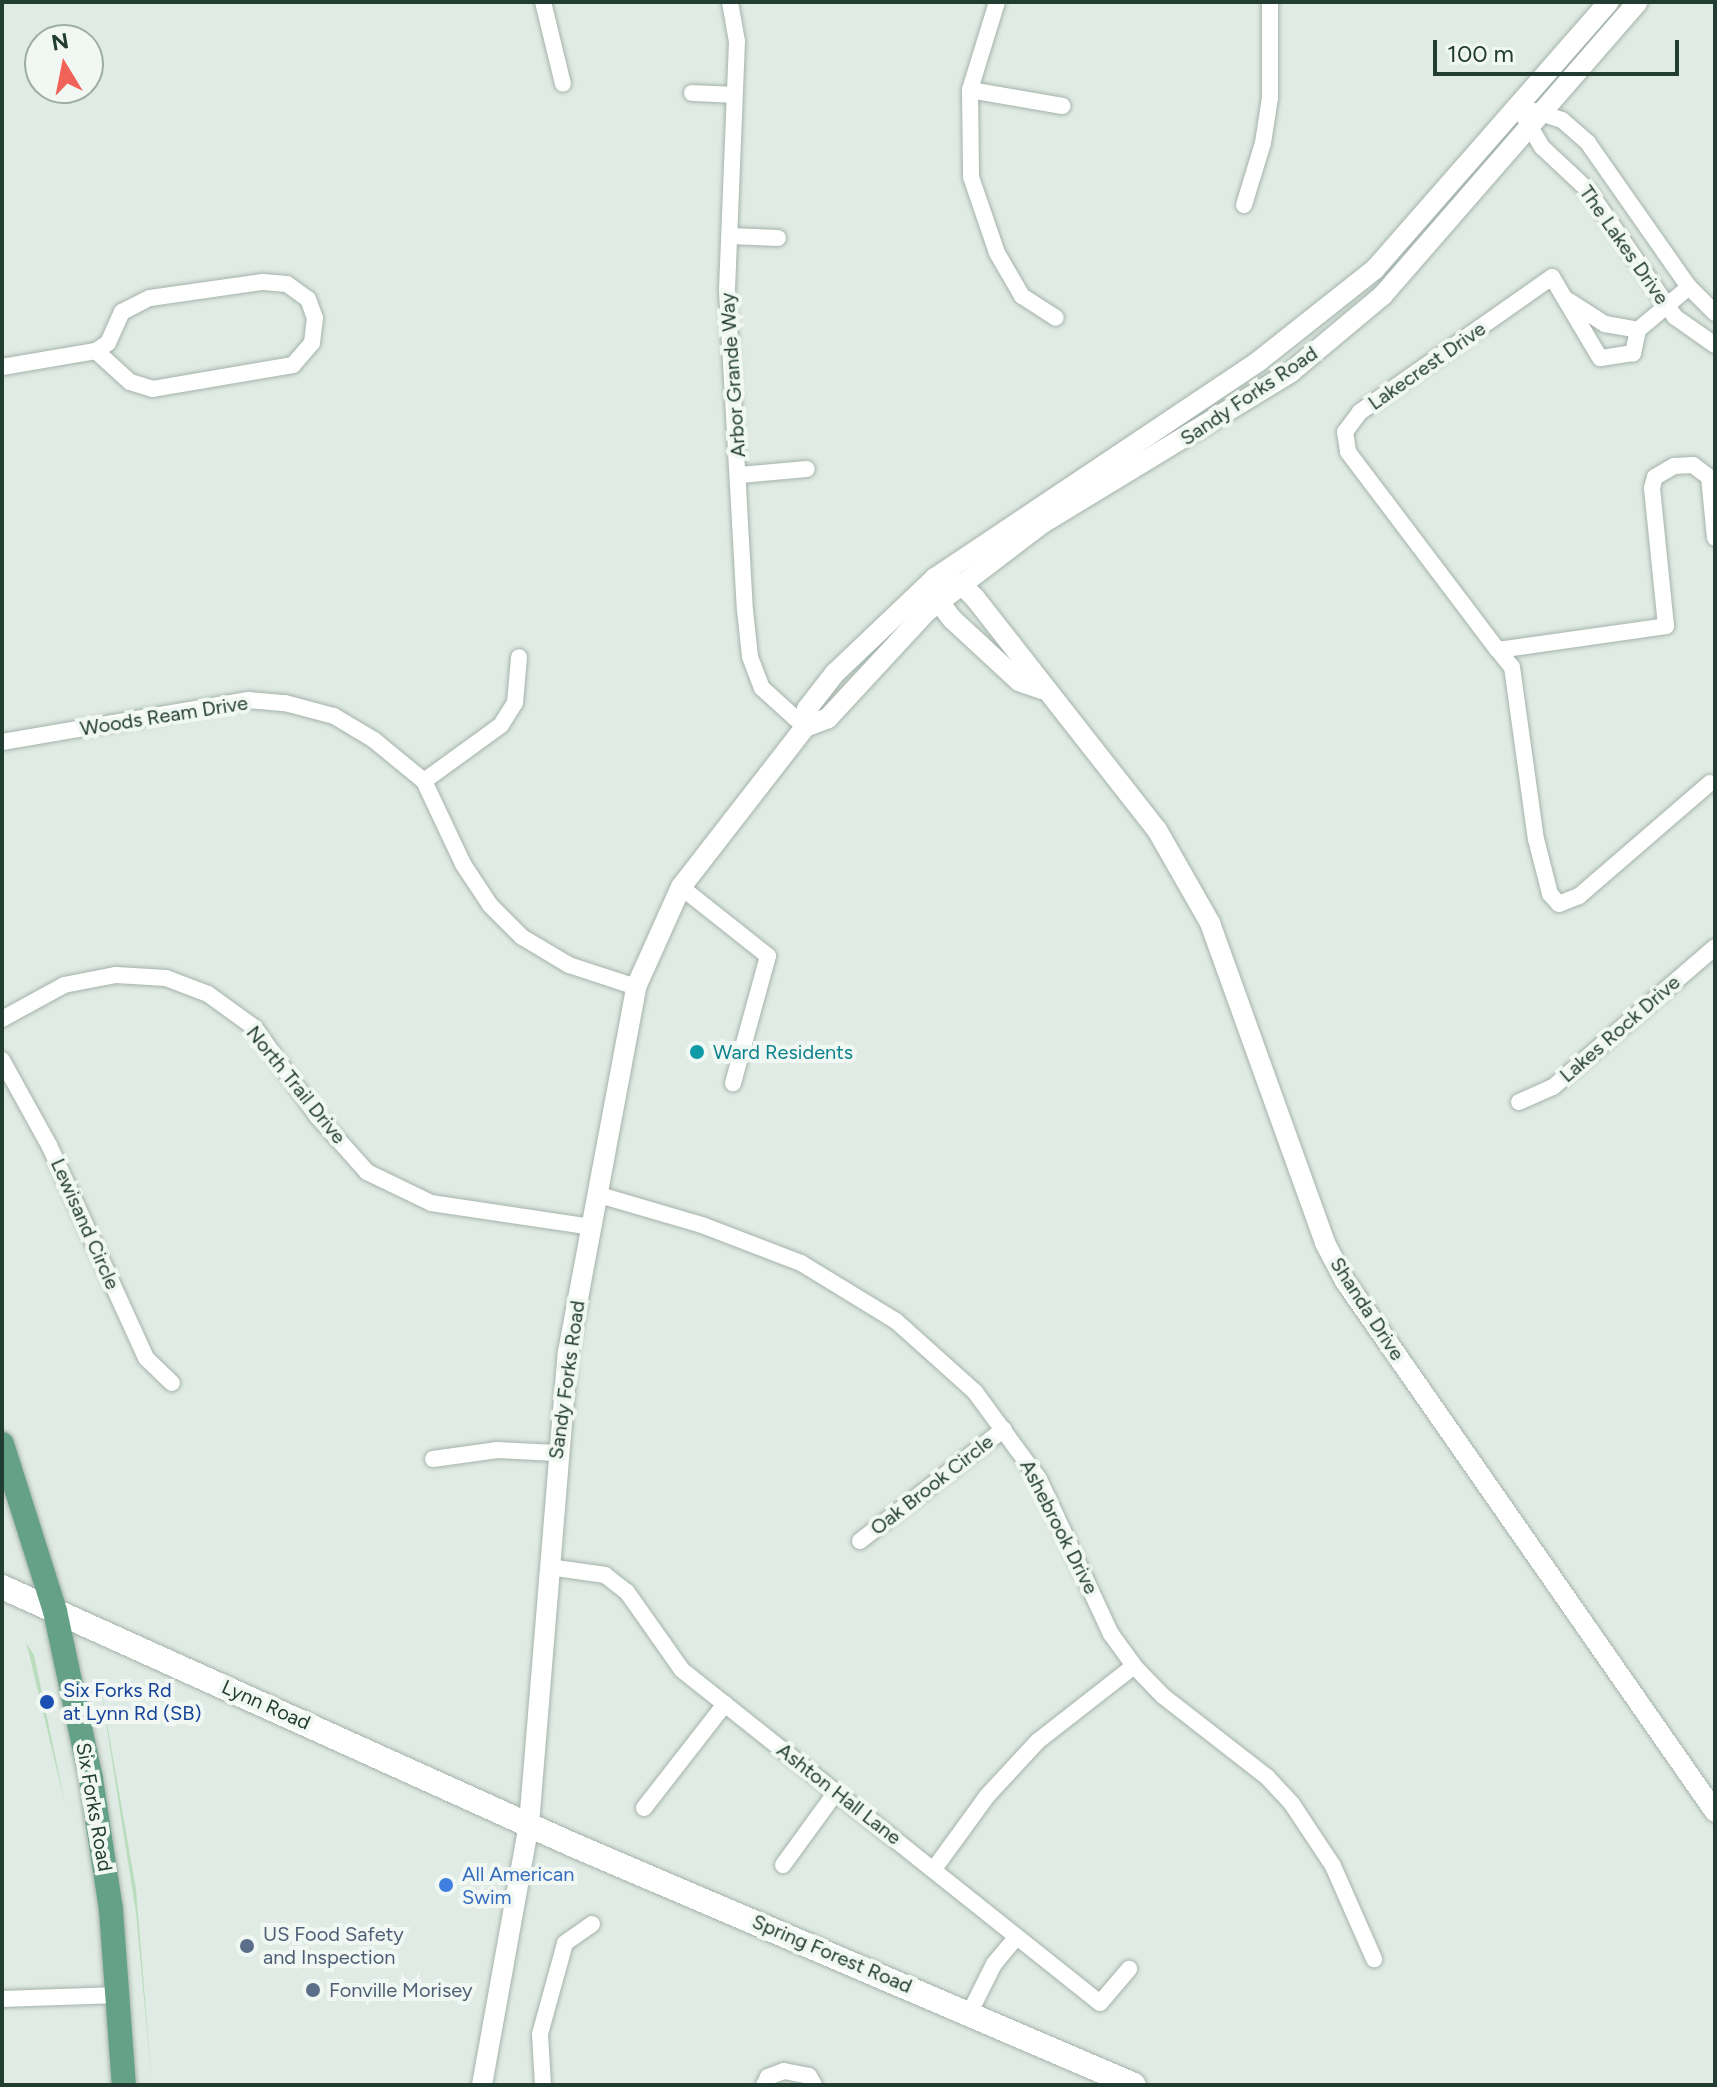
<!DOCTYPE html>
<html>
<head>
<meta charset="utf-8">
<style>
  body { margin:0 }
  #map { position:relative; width:1717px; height:2087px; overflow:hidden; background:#e1ebe5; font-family:Figtree,sans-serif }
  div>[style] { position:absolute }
  .green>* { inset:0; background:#baddbd }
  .roads { filter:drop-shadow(0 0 2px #a4b3ab) drop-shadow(0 0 2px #a4b3ab) }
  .minor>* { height:16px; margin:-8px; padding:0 8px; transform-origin:8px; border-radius:8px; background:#fff }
  .tertiary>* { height:20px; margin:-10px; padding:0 10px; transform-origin:10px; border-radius:10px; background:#fff }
  .secondary>* { height:24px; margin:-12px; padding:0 12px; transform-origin:12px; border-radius:12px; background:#fff }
  .primary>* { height:24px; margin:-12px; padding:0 12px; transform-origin:12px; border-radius:12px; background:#65a187 }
  .dots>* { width:22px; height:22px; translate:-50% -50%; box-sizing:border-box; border:4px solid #f1f8f3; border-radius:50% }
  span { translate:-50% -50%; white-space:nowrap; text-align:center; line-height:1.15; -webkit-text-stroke:8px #f1f8f3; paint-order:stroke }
  .street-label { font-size:20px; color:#213c30 }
  .culture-label { font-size:20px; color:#0d838f }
  .left { translate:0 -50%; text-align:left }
  .transit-label { font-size:20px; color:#164399 }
  .shop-label { font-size:20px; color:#366cbe }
  .service-label { font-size:20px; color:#4e5e75 }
  .frame { position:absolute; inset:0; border:4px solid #213c30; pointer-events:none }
  .north { position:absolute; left:24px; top:24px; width:80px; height:80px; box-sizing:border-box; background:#f1f8f3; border:2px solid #9eada5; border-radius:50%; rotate:350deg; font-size:22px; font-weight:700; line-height:32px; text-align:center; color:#213c30 }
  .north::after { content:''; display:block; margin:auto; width:28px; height:36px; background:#f16359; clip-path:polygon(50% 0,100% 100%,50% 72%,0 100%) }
  .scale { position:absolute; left:1433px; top:40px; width:246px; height:36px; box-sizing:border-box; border:4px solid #213c30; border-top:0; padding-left:10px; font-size:24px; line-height:28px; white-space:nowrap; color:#213c30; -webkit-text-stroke:6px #f1f8f3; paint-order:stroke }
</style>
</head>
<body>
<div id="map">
  <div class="green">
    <div style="clip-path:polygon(26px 1643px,34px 1655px,66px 1808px,29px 1654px)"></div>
    <div style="clip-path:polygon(99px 1678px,136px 1889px,152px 2085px,136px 1913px)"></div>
  </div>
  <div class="roads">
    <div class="minor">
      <div style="left:543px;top:2px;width:84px;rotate:76.3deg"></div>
      <div style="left:730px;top:2px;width:40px;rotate:80deg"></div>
      <div style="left:737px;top:41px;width:249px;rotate:92.3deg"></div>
      <div style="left:727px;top:290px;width:321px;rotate:86.8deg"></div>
      <div style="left:745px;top:610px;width:47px;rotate:83.9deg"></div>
      <div style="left:750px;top:657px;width:33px;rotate:69deg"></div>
      <div style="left:762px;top:688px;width:58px;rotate:42.2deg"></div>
      <div style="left:997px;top:2px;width:92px;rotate:107.1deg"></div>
      <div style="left:970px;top:90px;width:87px;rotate:89.3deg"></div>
      <div style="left:971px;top:177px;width:80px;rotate:71.1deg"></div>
      <div style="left:997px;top:253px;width:50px;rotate:59.8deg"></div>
      <div style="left:1022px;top:296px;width:40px;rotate:32.9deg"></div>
      <div style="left:970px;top:90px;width:94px;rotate:9.8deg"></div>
      <div style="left:692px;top:93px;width:42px;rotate:2.7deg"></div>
      <div style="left:1517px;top:105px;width:49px;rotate:59.2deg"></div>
      <div style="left:1542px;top:147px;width:63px;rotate:43.1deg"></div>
      <div style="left:1588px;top:190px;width:154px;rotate:55.6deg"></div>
      <div style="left:1675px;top:317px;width:49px;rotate:35deg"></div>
      <div style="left:1534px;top:111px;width:29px;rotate:18deg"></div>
      <div style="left:1562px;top:120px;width:35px;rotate:41deg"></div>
      <div style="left:1588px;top:143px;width:176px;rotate:55deg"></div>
      <div style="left:1689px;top:287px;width:37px;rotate:45deg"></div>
      <div style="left:1244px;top:205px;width:65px;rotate:-73deg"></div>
      <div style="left:1263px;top:143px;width:46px;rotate:-81.2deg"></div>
      <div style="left:1270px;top:98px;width:96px;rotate:-90deg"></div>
      <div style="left:730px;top:236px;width:48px;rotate:2.4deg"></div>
      <div style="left:1689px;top:287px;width:67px;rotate:139.9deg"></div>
      <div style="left:1638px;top:330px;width:24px;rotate:102deg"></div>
      <div style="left:1633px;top:353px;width:33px;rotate:171deg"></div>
      <div style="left:1600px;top:358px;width:94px;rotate:-120.7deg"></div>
      <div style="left:1552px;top:277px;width:235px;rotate:144.9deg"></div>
      <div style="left:1360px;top:412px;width:25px;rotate:127deg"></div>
      <div style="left:1345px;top:432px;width:20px;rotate:81deg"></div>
      <div style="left:1348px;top:452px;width:248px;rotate:52.9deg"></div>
      <div style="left:1498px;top:650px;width:170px;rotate:-8.1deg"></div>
      <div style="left:1666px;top:626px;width:139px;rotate:-95.8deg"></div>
      <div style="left:1652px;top:488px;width:11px;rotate:-75deg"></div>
      <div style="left:1655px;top:477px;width:22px;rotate:-30deg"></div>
      <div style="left:1674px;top:466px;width:19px;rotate:-3deg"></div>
      <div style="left:1693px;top:465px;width:20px;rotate:37deg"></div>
      <div style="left:1709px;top:477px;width:61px;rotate:84.4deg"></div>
      <div style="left:1569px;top:301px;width:43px;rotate:32.6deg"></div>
      <div style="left:1605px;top:324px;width:34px;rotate:10deg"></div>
      <div style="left:2px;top:367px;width:95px;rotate:-9.7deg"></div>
      <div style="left:96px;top:351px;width:14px;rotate:-34deg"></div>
      <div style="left:108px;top:343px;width:34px;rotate:-66deg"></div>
      <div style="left:122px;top:312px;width:31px;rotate:-27deg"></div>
      <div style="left:150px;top:298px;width:114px;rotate:-8.1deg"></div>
      <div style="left:263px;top:282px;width:24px;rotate:5deg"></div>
      <div style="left:287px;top:284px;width:26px;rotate:36deg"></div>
      <div style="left:308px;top:299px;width:20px;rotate:70deg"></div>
      <div style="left:315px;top:318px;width:25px;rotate:97deg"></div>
      <div style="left:312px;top:343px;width:29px;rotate:131deg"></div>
      <div style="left:293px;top:365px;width:142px;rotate:170.3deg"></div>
      <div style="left:153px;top:389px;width:24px;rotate:-163deg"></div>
      <div style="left:130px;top:382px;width:46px;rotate:-137.6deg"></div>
      <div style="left:740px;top:475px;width:67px;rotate:-5.1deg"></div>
      <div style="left:1498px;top:650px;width:22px;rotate:51deg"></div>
      <div style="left:1512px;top:667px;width:174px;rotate:82.1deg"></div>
      <div style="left:1536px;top:839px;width:57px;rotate:75.7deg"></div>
      <div style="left:1550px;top:894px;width:13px;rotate:48deg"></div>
      <div style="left:1559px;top:904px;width:22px;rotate:-22deg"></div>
      <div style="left:1579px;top:896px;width:173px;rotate:-40.8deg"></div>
      <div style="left:2px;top:742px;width:250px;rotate:-9.7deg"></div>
      <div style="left:248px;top:700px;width:37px;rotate:5deg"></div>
      <div style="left:285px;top:703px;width:51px;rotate:14.9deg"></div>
      <div style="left:334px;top:716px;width:47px;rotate:31deg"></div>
      <div style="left:374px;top:740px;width:65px;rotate:39.4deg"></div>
      <div style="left:424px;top:781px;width:92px;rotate:64.8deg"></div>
      <div style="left:463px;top:864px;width:49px;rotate:56.6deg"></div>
      <div style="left:490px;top:905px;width:45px;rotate:45deg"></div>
      <div style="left:522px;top:937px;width:55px;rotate:30.8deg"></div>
      <div style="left:569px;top:965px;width:71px;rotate:18.2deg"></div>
      <div style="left:424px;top:781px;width:95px;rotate:-36deg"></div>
      <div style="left:501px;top:725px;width:26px;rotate:-58deg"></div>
      <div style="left:515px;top:703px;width:46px;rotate:-85deg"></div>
      <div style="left:681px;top:887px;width:111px;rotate:38.4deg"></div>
      <div style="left:768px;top:956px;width:132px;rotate:105.4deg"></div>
      <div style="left:2px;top:1019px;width:71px;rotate:-28.7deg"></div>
      <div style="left:64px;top:985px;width:53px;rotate:-10.9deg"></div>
      <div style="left:116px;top:975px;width:50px;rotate:3.4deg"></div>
      <div style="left:166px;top:978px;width:45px;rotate:20.9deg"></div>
      <div style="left:208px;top:994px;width:58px;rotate:35.9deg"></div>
      <div style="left:255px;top:1028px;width:108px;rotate:54.8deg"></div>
      <div style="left:317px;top:1116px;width:75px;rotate:48.2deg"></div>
      <div style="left:367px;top:1172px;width:71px;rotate:25.8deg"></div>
      <div style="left:431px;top:1203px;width:162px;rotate:8.5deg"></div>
      <div style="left:2px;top:1060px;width:97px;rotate:61.1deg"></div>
      <div style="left:49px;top:1145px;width:234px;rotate:65.5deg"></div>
      <div style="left:146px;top:1358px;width:36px;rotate:44deg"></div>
      <div style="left:1519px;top:1102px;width:37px;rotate:-24deg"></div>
      <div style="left:1553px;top:1087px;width:214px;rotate:-40.8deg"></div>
      <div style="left:596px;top:1194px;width:110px;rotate:16.3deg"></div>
      <div style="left:702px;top:1225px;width:106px;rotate:21deg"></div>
      <div style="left:801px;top:1263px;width:111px;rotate:31.4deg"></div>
      <div style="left:896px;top:1321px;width:106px;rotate:41.9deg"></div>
      <div style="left:975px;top:1392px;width:108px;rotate:53.7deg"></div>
      <div style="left:1039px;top:1479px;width:171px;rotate:65.1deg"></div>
      <div style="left:1111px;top:1634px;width:39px;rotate:54deg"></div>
      <div style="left:1134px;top:1666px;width:42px;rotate:46deg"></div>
      <div style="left:1163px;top:1696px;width:132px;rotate:37.9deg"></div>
      <div style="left:1267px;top:1777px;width:37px;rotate:47deg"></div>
      <div style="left:1292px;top:1804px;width:74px;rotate:56.5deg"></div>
      <div style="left:1333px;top:1866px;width:102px;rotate:66.2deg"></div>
      <div style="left:433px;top:1459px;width:65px;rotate:-8deg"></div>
      <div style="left:497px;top:1450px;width:59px;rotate:2.9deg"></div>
      <div style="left:860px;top:1541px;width:182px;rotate:-37.9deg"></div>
      <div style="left:549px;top:1567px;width:57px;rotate:8.1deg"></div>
      <div style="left:605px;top:1575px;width:28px;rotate:38deg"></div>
      <div style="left:627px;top:1592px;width:95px;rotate:54.8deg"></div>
      <div style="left:682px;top:1670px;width:534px;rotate:38.54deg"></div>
      <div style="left:1100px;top:2003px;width:45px;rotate:-49.5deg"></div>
      <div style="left:644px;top:1808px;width:132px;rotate:-52.1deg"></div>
      <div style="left:783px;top:1865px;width:90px;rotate:-54deg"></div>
      <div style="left:934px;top:1869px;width:90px;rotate:-54deg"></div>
      <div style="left:987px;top:1796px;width:75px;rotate:-47.2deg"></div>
      <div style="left:1038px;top:1741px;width:122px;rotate:-38deg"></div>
      <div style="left:2px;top:1999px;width:116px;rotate:-2deg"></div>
      <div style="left:969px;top:2014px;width:56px;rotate:-63.4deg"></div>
      <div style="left:994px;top:1964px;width:35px;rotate:-50deg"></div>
      <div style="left:543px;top:2085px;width:51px;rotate:-93.4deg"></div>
      <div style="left:540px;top:2034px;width:94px;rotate:-74.6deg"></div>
      <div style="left:565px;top:1943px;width:33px;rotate:-35deg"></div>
      <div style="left:764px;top:2085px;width:9px;rotate:-63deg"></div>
      <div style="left:768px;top:2077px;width:17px;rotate:-21deg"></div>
      <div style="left:784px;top:2071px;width:25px;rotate:11deg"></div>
      <div style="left:809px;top:2076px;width:10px;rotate:61deg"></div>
    </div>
    <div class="tertiary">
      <div style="left:1042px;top:689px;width:24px;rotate:-161deg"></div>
      <div style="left:1019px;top:681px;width:91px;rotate:-137.2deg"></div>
      <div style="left:952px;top:619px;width:21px;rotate:-127deg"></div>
      <div style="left:939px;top:602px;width:24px;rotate:-99deg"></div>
      <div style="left:935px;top:578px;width:27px;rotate:13deg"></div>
      <div style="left:961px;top:584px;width:20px;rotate:45deg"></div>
      <div style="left:975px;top:598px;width:295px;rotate:51.9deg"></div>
      <div style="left:1157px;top:830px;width:107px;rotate:60.3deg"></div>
      <div style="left:1210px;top:923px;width:340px;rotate:70.2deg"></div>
      <div style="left:1325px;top:1243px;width:43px;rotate:62.2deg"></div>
      <div style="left:1345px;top:1281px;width:647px;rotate:55.13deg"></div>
      <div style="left:805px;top:727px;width:18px;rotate:-84deg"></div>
      <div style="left:807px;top:709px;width:46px;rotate:-52.1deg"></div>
      <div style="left:835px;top:673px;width:138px;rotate:-43.5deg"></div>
      <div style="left:935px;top:578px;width:390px;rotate:-33.8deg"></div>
      <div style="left:1259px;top:361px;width:148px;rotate:-38.4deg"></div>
      <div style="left:1375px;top:269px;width:355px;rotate:-48.8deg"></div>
      <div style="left:482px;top:2085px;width:265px;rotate:-79.8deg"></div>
      <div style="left:529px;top:1824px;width:474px;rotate:-85.3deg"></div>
      <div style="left:568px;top:1352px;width:371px;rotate:-79.4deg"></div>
      <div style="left:636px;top:987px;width:110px;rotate:-65.8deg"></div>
      <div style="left:681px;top:887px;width:202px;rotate:-52.2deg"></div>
      <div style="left:805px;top:727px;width:25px;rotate:-21deg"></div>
      <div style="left:828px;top:718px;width:144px;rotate:-47.2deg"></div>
      <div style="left:926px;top:612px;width:147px;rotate:-37.3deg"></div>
      <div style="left:1043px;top:523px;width:290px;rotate:-31.3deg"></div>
      <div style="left:1291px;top:372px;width:120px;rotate:-39.9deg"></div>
      <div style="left:1383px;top:295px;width:388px;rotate:-49deg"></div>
    </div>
    <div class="secondary">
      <div style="left:2px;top:1587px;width:624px;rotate:24.31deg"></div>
      <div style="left:571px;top:1844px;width:612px;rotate:23.17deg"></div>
    </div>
    <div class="primary">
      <div style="left:2px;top:1444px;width:175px;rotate:72.4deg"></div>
      <div style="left:55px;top:1611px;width:172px;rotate:77.9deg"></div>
      <div style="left:91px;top:1779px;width:133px;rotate:81.3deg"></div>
      <div style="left:111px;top:1910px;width:175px;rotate:85.8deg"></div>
    </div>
  </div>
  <div class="dots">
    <div style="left:697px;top:1052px;background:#0f9aa8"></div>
    <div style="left:47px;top:1702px;background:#1a4fb4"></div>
    <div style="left:446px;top:1885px;background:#3f7fe0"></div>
    <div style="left:247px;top:1946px;background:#5c6f8a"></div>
    <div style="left:313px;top:1990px;background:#5c6f8a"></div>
  </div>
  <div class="street-label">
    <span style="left:1624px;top:245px;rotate:55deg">The Lakes Drive</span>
    <span style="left:1427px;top:366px;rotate:-35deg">Lakecrest Drive</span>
    <span style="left:733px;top:375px;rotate:-94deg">Arbor Grande Way</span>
    <span style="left:1249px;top:396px;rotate:-34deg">Sandy Forks Road</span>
    <span style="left:164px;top:716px;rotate:-9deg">Woods Ream Drive</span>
    <span style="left:1620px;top:1029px;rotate:-41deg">Lakes Rock Drive</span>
    <span style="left:296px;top:1085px;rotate:51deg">North Trail Drive</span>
    <span style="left:85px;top:1224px;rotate:66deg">Lewisand Circle</span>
    <span style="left:1367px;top:1309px;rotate:57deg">Shanda Drive</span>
    <span style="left:567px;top:1380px;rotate:-82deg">Sandy Forks Road</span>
    <span style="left:932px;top:1485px;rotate:-38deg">Oak Brook Circle</span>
    <span style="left:1059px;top:1527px;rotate:63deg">Ashebrook Drive</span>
    <span style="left:266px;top:1705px;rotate:24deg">Lynn Road</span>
    <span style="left:839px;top:1794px;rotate:38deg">Ashton Hall Lane</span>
    <span style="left:94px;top:1807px;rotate:80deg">Six Forks Road</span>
    <span style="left:832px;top:1954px;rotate:23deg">Spring Forest Road</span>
  </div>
  <div class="culture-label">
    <span class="left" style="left:713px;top:1052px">Ward Residents</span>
  </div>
  <div class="transit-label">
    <span class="left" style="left:63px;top:1702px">Six Forks Rd<br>at Lynn Rd (SB)</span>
  </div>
  <div class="shop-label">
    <span class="left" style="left:462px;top:1886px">All American<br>Swim</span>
  </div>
  <div class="service-label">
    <span class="left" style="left:263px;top:1946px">US Food Safety<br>and Inspection</span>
    <span class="left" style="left:329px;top:1990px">Fonville Morisey</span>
  </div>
  <div class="frame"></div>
  <div class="north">N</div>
  <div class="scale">100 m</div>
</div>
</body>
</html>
